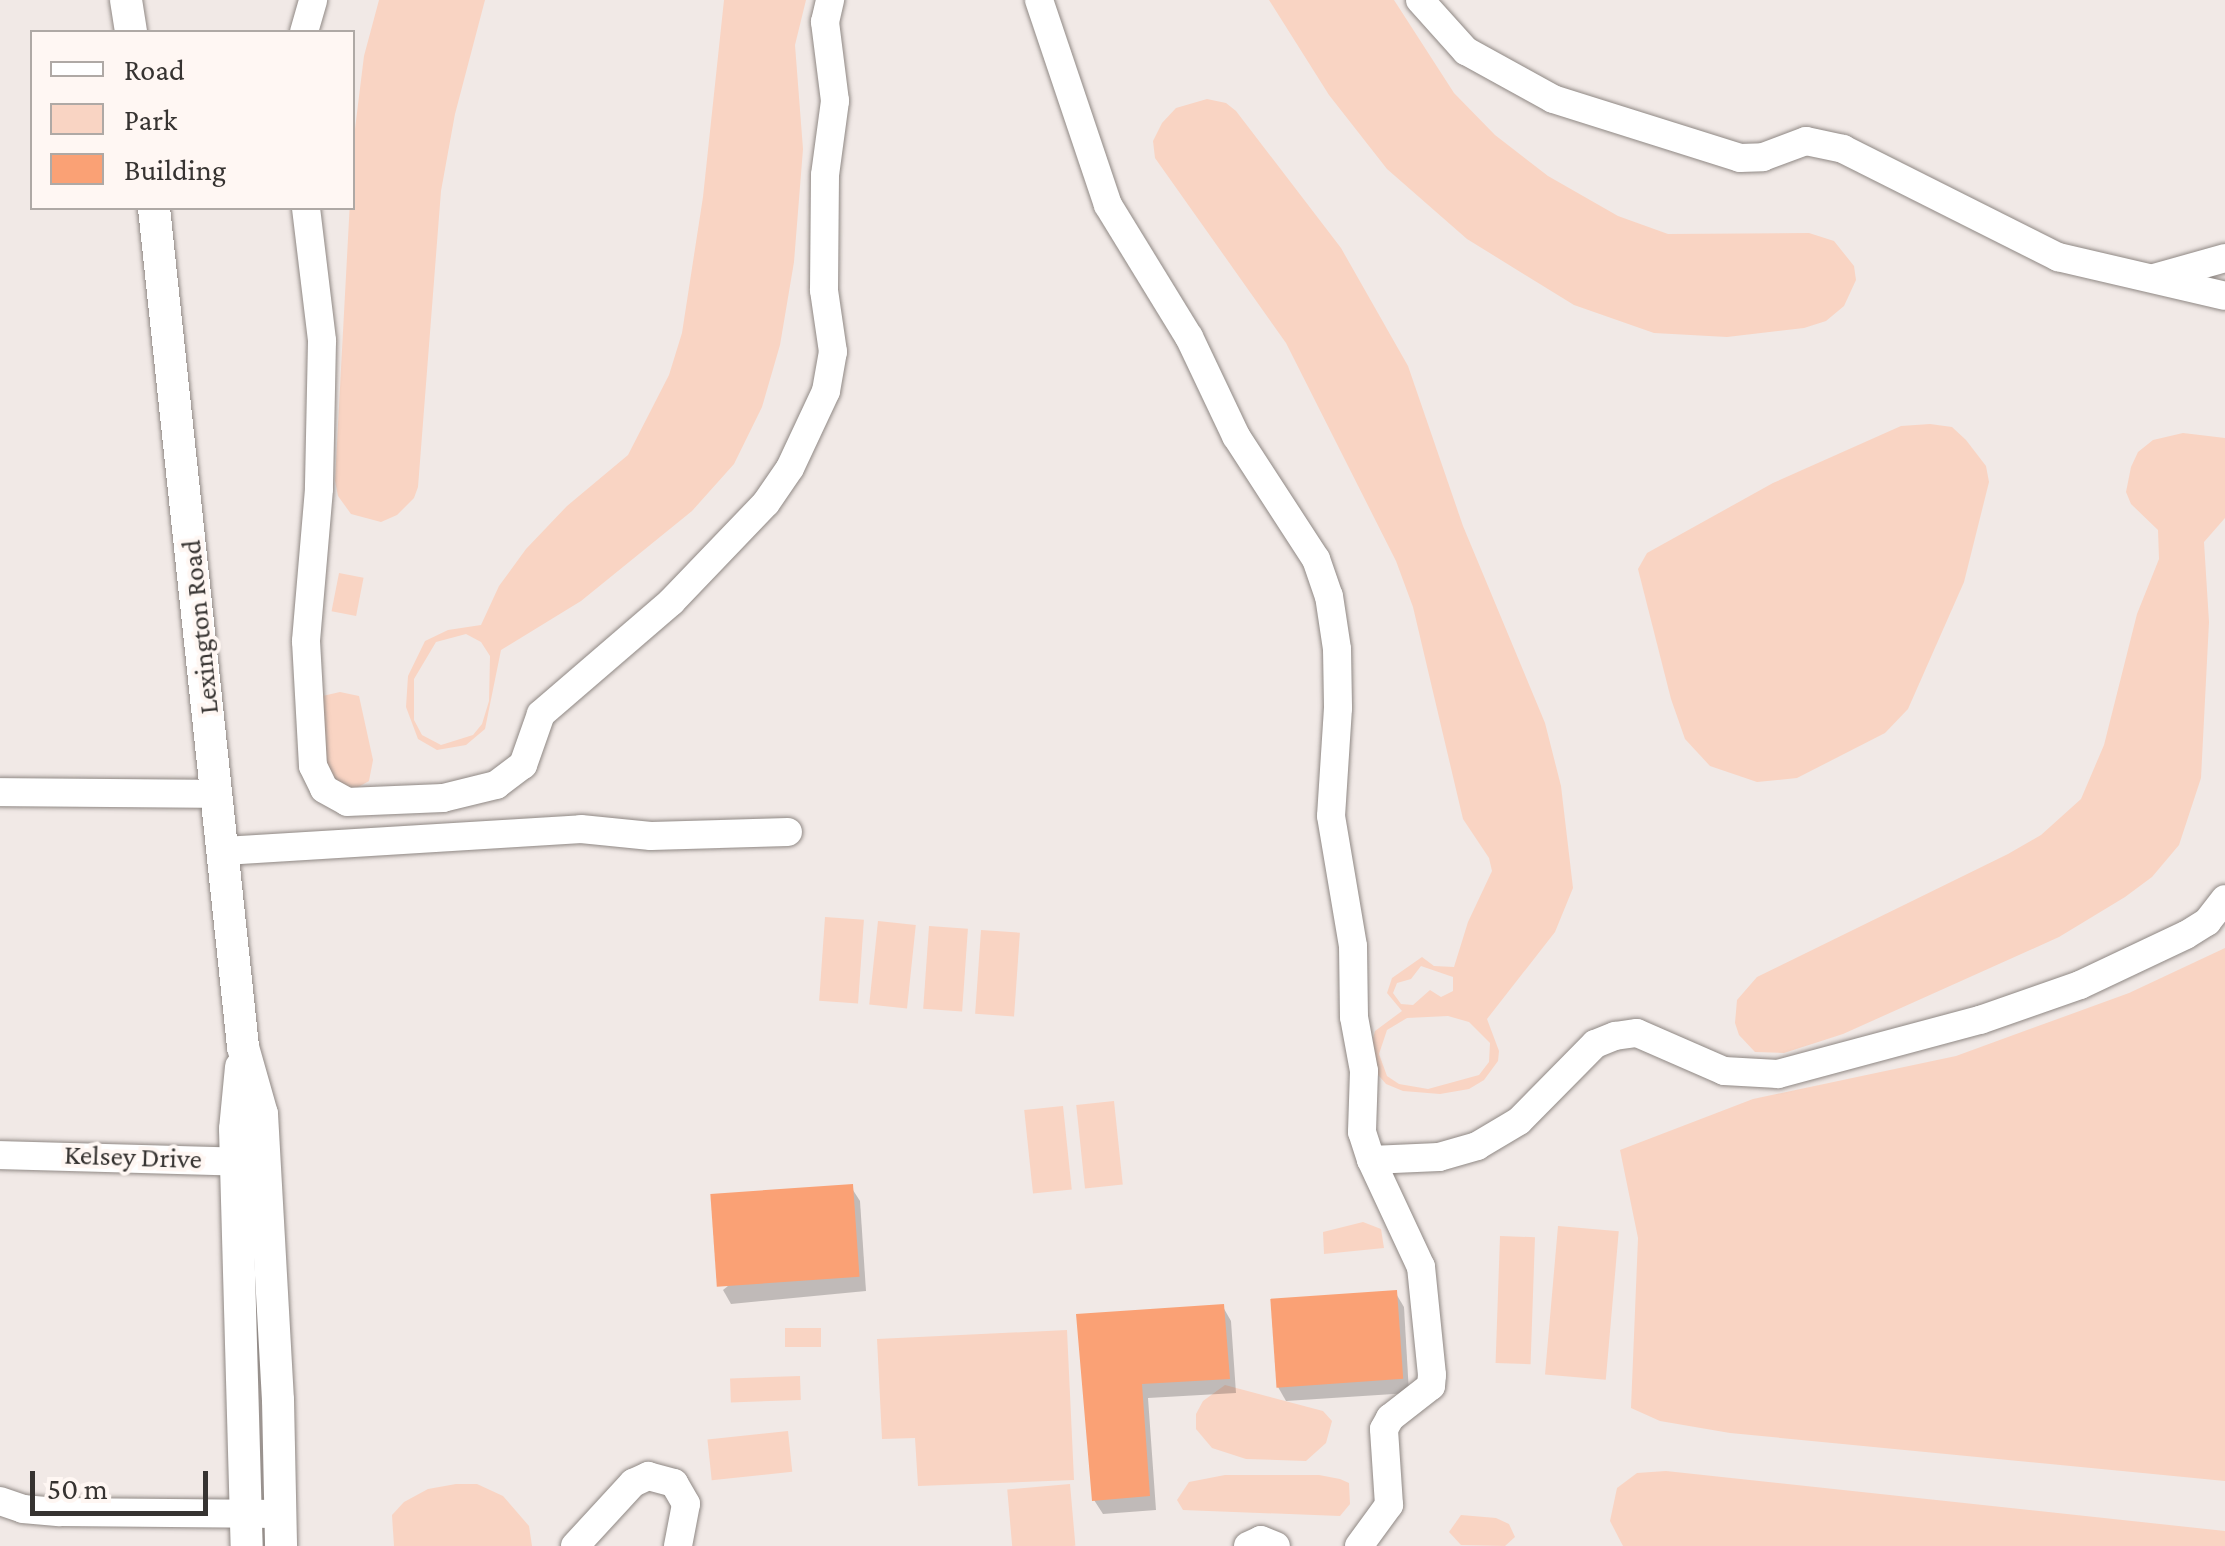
<!DOCTYPE html>
<html>
<head>
<meta charset="utf-8">
<style>
  body { margin:0 }
  #map { position:relative; width:2225px; height:1546px; overflow:hidden; background:#f1e9e6; font-family:"Crimson Pro",serif }
  div>[style] { position:absolute }
  .green>* { inset:0; background:#f9d4c3; transform-origin:0 0 }
  .shadow>* { inset:0; background:#0003 }
  .building>* { inset:0; background:#faa175; transform-origin:0 0 }
  .roads { filter:drop-shadow(0 0 2px #8f8884) drop-shadow(0 0 2px #8f8884) }
  .minor>* { height:28px; margin:-14px; padding:0 14px; transform-origin:14px; border-radius:14px; background:#fff }
  .major>* { height:32px; margin:-16px; padding:0 16px; transform-origin:16px; border-radius:16px; background:#fff }
  span { translate:-50% -50%; white-space:nowrap; text-align:center; line-height:1.15; -webkit-text-stroke:8px #fff7f3; paint-order:stroke }
  .street-label { font-size:28px; color:#363331 }
  .legend { position:absolute; left:30px; top:30px; width:325px; height:180px; box-sizing:border-box; background:#fff7f3; border:2px solid #afa9a5; margin:0; padding:12px 18px; list-style:none; font-size:30px; color:#363331 }
  .legend li { display:flex; align-items:center; gap:20px; height:50px }
  .legend b { width:50px; border:2px solid #afa9a5 }
  .scale { position:absolute; left:30px; top:1471px; width:178px; height:45px; box-sizing:border-box; border:5px solid #363331; border-top:0; padding-left:12px; font-size:30px; line-height:35px; white-space:nowrap; color:#363331; -webkit-text-stroke:8px #fff7f3; paint-order:stroke }
</style>
</head>
<body>
<div id="map">
  <div class="green">
    <div style="clip-path:polygon(379px 0,485px 0,455px 114px,441px 191px,418px 487px,414px 498px,397px 515px,381px 522px,351px 514px,338px 496px,335px 481px,353px 145px,364px 56px)"></div>
    <div style="clip-path:polygon(evenodd,724px 0,806px 0,795px 45px,803px 149px,794px 262px,780px 345px,762px 407px,734px 464px,692px 511px,581px 601px,501px 650px,485px 729px,466px 745px,437px 750px,418px 739px,406px 707px,408px 676px,425px 641px,448px 630px,481px 625px,499px 586px,526px 549px,567px 506px,628px 455px,669px 375px,682px 333px,703px 197px,724px 0,466px 634px,481px 642px,490px 656px,489px 701px,482px 724px,473px 735px,441px 745px,422px 735px,414px 720px,414px 679px,436px 642px,466px 634px)"></div>
    <div style="clip-path:polygon(1269px 0,1394px 0,1454px 93px,1495px 135px,1548px 176px,1618px 216px,1668px 234px,1809px 233px,1834px 241px,1854px 266px,1856px 280px,1844px 306px,1826px 321px,1804px 328px,1727px 337px,1654px 333px,1574px 305px,1467px 239px,1387px 169px,1329px 95px)"></div>
    <div style="clip-path:polygon(evenodd,1207px 99px,1226px 103px,1236px 111px,1341px 248px,1408px 366px,1463px 526px,1545px 723px,1561px 786px,1573px 888px,1555px 932px,1487px 1019px,1499px 1051px,1498px 1061px,1484px 1080px,1469px 1089px,1440px 1094px,1403px 1091px,1386px 1084px,1374px 1070px,1370px 1050px,1375px 1031px,1402px 1011px,1387px 993px,1392px 978px,1422px 957px,1434px 966px,1454px 967px,1468px 922px,1492px 871px,1489px 858px,1463px 819px,1413px 607px,1396px 561px,1286px 343px,1155px 158px,1153px 141px,1162px 123px,1176px 108px,1207px 99px,1421px 966px,1453px 977px,1453px 991px,1441px 997px,1430px 990px,1413px 1005px,1401px 1004px,1393px 993px,1397px 983px,1411px 979px,1421px 966px,1207px 99px,1448px 1016px,1469px 1022px,1490px 1043px,1489px 1062px,1479px 1075px,1428px 1089px,1399px 1084px,1387px 1076px,1379px 1054px,1387px 1030px,1407px 1018px,1448px 1016px)"></div>
    <div style="clip-path:polygon(1930px 424px,1952px 427px,1966px 440px,1986px 466px,1989px 482px,1964px 582px,1908px 709px,1885px 733px,1797px 778px,1757px 782px,1710px 766px,1685px 739px,1671px 699px,1638px 569px,1647px 553px,1773px 483px,1901px 426px)"></div>
    <div style="clip-path:polygon(2183px 433px,2225px 438px,2225px 518px,2204px 542px,2209px 622px,2201px 778px,2179px 845px,2152px 877px,2125px 897px,2059px 937px,1843px 1034px,1784px 1053px,1755px 1052px,1739px 1035px,1735px 1023px,1737px 1000px,1757px 977px,2008px 854px,2041px 835px,2081px 799px,2104px 745px,2137px 614px,2159px 559px,2158px 530px,2131px 504px,2126px 492px,2131px 467px,2138px 452px,2153px 440px)"></div>
    <div style="left:339px;top:573px;width:25px;height:39px;rotate:11deg"></div>
    <div style="clip-path:polygon(340px 692px,359px 696px,373px 760px,369px 781px,353px 790px,328px 782px,318px 697px)"></div>
    <div style="left:825px;top:917px;width:39px;height:84px;rotate:4deg"></div>
    <div style="left:878px;top:921px;width:38px;height:84px;rotate:6deg"></div>
    <div style="left:929px;top:926px;width:39px;height:83px;rotate:4deg"></div>
    <div style="left:981px;top:930px;width:39px;height:84px;rotate:4deg"></div>
    <div style="clip-path:polygon(2225px 948px,2225px 1481px,1730px 1433px,1660px 1421px,1631px 1408px,1638px 1238px,1620px 1150px,1753px 1099px,1956px 1056px,2129px 993px)"></div>
    <div style="left:1114px;top:1101px;width:84px;height:38px;rotate:84deg"></div>
    <div style="left:1063px;top:1106px;width:84px;height:39px;rotate:84deg"></div>
    <div style="clip-path:polygon(1363px 1222px,1381px 1229px,1384px 1248px,1324px 1254px,1323px 1232px)"></div>
    <div style="left:1558px;top:1226px;width:61px;height:149px;rotate:5deg"></div>
    <div style="left:1500px;top:1236px;width:35px;height:127px;rotate:2deg"></div>
    <div style="left:821px;top:1328px;width:19px;height:36px;rotate:90deg"></div>
    <div style="clip-path:polygon(1067px 1330px,1074px 1480px,918px 1486px,915px 1438px,882px 1439px,877px 1339px)"></div>
    <div style="left:800px;top:1376px;width:24px;height:70px;rotate:88deg"></div>
    <div style="clip-path:polygon(1225px 1385px,1323px 1411px,1332px 1421px,1326px 1443px,1306px 1461px,1246px 1459px,1212px 1448px,1196px 1429px,1196px 1414px,1203px 1401px)"></div>
    <div style="left:788px;top:1431px;width:41px;height:81px;rotate:84deg"></div>
    <div style="clip-path:polygon(1666px 1471px,2225px 1531px,2225px 1546px,1623px 1546px,1610px 1521px,1617px 1488px,1637px 1473px)"></div>
    <div style="clip-path:polygon(1225px 1475px,1319px 1475px,1340px 1479px,1349px 1483px,1350px 1504px,1340px 1516px,1183px 1510px,1177px 1500px,1189px 1482px)"></div>
    <div style="clip-path:polygon(456px 1484px,477px 1484px,503px 1496px,529px 1526px,532px 1546px,394px 1546px,392px 1515px,404px 1502px,428px 1489px)"></div>
    <div style="left:1070px;top:1484px;width:62px;height:63px;rotate:85deg"></div>
    <div style="clip-path:polygon(1461px 1515px,1496px 1518px,1509px 1524px,1515px 1537px,1505px 1546px,1461px 1545px,1449px 1532px)"></div>
  </div>
  <div class="shadow">
    <div style="clip-path:polygon(851px 1187px,860px 1201px,866px 1291px,731px 1304px,723px 1290px)"></div>
    <div style="clip-path:polygon(1395px 1292px,1404px 1307px,1409px 1393px,1286px 1401px,1278px 1387px)"></div>
    <div style="clip-path:polygon(1223px 1307px,1231px 1321px,1236px 1393px,1148px 1398px,1156px 1510px,1103px 1514px,1094px 1500px,1079px 1317px)"></div>
  </div>
  <div class="building">
    <div style="left:853px;top:1184px;width:93px;height:143px;rotate:86deg"></div>
    <div style="left:1397px;top:1290px;width:89px;height:127px;rotate:86deg"></div>
    <div style="clip-path:polygon(1224px 1304px,1230px 1379px,1142px 1384px,1150px 1496px,1092px 1501px,1076px 1314px)"></div>
  </div>
  <div class="roads">
    <div class="minor">
      <div style="left:1039px;top:0;width:216px;rotate:71.4deg"></div>
      <div style="left:1108px;top:205px;width:155px;rotate:58.5deg"></div>
      <div style="left:1189px;top:337px;width:110px;rotate:64.6deg"></div>
      <div style="left:1236px;top:436px;width:147px;rotate:57deg"></div>
      <div style="left:1316px;top:559px;width:39px;rotate:71deg"></div>
      <div style="left:1329px;top:596px;width:54px;rotate:81.4deg"></div>
      <div style="left:1337px;top:649px;width:59px;rotate:89deg"></div>
      <div style="left:1338px;top:708px;width:108px;rotate:93.7deg"></div>
      <div style="left:1331px;top:816px;width:132px;rotate:80.4deg"></div>
      <div style="left:1353px;top:946px;width:71px;rotate:89.2deg"></div>
      <div style="left:1354px;top:1017px;width:55px;rotate:79.5deg"></div>
      <div style="left:1364px;top:1071px;width:61px;rotate:91.9deg"></div>
      <div style="left:1362px;top:1132px;width:29px;rotate:72deg"></div>
      <div style="left:1420px;top:0;width:69px;rotate:48deg"></div>
      <div style="left:1466px;top:51px;width:99px;rotate:28.9deg"></div>
      <div style="left:1553px;top:99px;width:196px;rotate:17.5deg"></div>
      <div style="left:1740px;top:158px;width:23px;rotate:-2deg"></div>
      <div style="left:1763px;top:157px;width:46px;rotate:-20.4deg"></div>
      <div style="left:1806px;top:141px;width:38px;rotate:12deg"></div>
      <div style="left:1843px;top:149px;width:241px;rotate:26.7deg"></div>
      <div style="left:2058px;top:257px;width:171px;rotate:13.1deg"></div>
      <div style="left:304px;top:32px;width:33px;rotate:-74deg"></div>
      <div style="left:306px;top:208px;width:134px;rotate:83.1deg"></div>
      <div style="left:322px;top:341px;width:148px;rotate:91.2deg"></div>
      <div style="left:319px;top:489px;width:153px;rotate:94.9deg"></div>
      <div style="left:306px;top:641px;width:125px;rotate:86.8deg"></div>
      <div style="left:313px;top:766px;width:25px;rotate:64deg"></div>
      <div style="left:324px;top:789px;width:26px;rotate:29deg"></div>
      <div style="left:347px;top:802px;width:96px;rotate:-2.4deg"></div>
      <div style="left:443px;top:798px;width:55px;rotate:-13.8deg"></div>
      <div style="left:496px;top:785px;width:34px;rotate:-37deg"></div>
      <div style="left:523px;top:765px;width:54px;rotate:-70.6deg"></div>
      <div style="left:541px;top:714px;width:172px;rotate:-40.7deg"></div>
      <div style="left:671px;top:602px;width:137px;rotate:-46.2deg"></div>
      <div style="left:766px;top:503px;width:42px;rotate:-55.6deg"></div>
      <div style="left:790px;top:468px;width:85px;rotate:-64.9deg"></div>
      <div style="left:826px;top:391px;width:40px;rotate:-80deg"></div>
      <div style="left:833px;top:352px;width:63px;rotate:-98.3deg"></div>
      <div style="left:824px;top:290px;width:115px;rotate:-89.5deg"></div>
      <div style="left:825px;top:175px;width:75px;rotate:-82.3deg"></div>
      <div style="left:835px;top:101px;width:80px;rotate:-97.2deg"></div>
      <div style="left:825px;top:22px;width:23px;rotate:-77deg"></div>
      <div style="left:2154px;top:278px;width:74px;rotate:-15.7deg"></div>
      <div style="left:0;top:792px;width:218px;rotate:0.5deg"></div>
      <div style="left:224px;top:851px;width:358px;rotate:-3.5deg"></div>
      <div style="left:581px;top:829px;width:70px;rotate:5.7deg"></div>
      <div style="left:651px;top:836px;width:137px;rotate:-1.7deg"></div>
      <div style="left:0;top:1155px;width:254px;rotate:1.6deg"></div>
      <div style="left:0;top:1501px;width:24px;rotate:19deg"></div>
      <div style="left:23px;top:1509px;width:37px;rotate:5deg"></div>
      <div style="left:60px;top:1512px;width:220px;rotate:0.5deg"></div>
      <div style="left:575px;top:1546px;width:86px;rotate:-47.4deg"></div>
      <div style="left:633px;top:1483px;width:17px;rotate:-25deg"></div>
      <div style="left:648px;top:1476px;width:27px;rotate:15deg"></div>
      <div style="left:674px;top:1483px;width:24px;rotate:60deg"></div>
      <div style="left:686px;top:1504px;width:43px;rotate:100.8deg"></div>
      <div style="left:1248px;top:1546px;width:14px;rotate:-25deg"></div>
      <div style="left:1261px;top:1540px;width:16px;rotate:22deg"></div>
      <div style="left:1359px;top:1546px;width:51px;rotate:-53.8deg"></div>
      <div style="left:1389px;top:1505px;width:76px;rotate:-93.8deg"></div>
      <div style="left:1384px;top:1429px;width:13px;rotate:-61deg"></div>
      <div style="left:1390px;top:1418px;width:52px;rotate:-38deg"></div>
      <div style="left:1431px;top:1386px;width:11px;rotate:-85deg"></div>
      <div style="left:1432px;top:1375px;width:109px;rotate:-95.8deg"></div>
      <div style="left:1421px;top:1267px;width:118px;rotate:-115deg"></div>
      <div style="left:1371px;top:1160px;width:68px;rotate:-2.5deg"></div>
      <div style="left:1439px;top:1157px;width:40px;rotate:-16deg"></div>
      <div style="left:1477px;top:1146px;width:49px;rotate:-30.8deg"></div>
      <div style="left:1519px;top:1121px;width:108px;rotate:-45.4deg"></div>
      <div style="left:1595px;top:1044px;width:22px;rotate:-22deg"></div>
      <div style="left:1615px;top:1036px;width:22px;rotate:-8deg"></div>
      <div style="left:1637px;top:1033px;width:95px;rotate:23.6deg"></div>
      <div style="left:1724px;top:1071px;width:54px;rotate:3.2deg"></div>
      <div style="left:1778px;top:1074px;width:209px;rotate:-15deg"></div>
      <div style="left:1980px;top:1020px;width:106px;rotate:-19.3deg"></div>
      <div style="left:2080px;top:985px;width:117px;rotate:-25.3deg"></div>
      <div style="left:2186px;top:935px;width:25px;rotate:-32deg"></div>
      <div style="left:2207px;top:922px;width:29px;rotate:-52deg"></div>
    </div>
    <div class="major">
      <div style="left:126px;top:0;width:32px;rotate:81deg"></div>
      <div style="left:154px;top:208px;width:844px;rotate:83.94deg"></div>
      <div style="left:243px;top:1047px;width:70px;rotate:74.2deg"></div>
      <div style="left:262px;top:1114px;width:286px;rotate:86.8deg"></div>
      <div style="left:278px;top:1400px;width:146px;rotate:88.8deg"></div>
      <div style="left:241px;top:1067px;width:62px;rotate:95.5deg"></div>
      <div style="left:235px;top:1129px;width:417px;rotate:88.4deg"></div>
    </div>
  </div>
  <div class="street-label">
    <span style="left:200px;top:627px;rotate:-96deg">Lexington Road</span>
    <span style="left:133px;top:1157px;rotate:2deg">Kelsey Drive</span>
  </div>
  <ul class="legend">
  <li><b style="height:12px;background:#fff"></b>Road</li>
  <li><b style="height:28px;background:#f9d4c3"></b>Park</li>
  <li><b style="height:28px;background:#faa175"></b>Building</li>
  </ul>
  <div class="scale">50 m</div>
</div>
</body>
</html>
